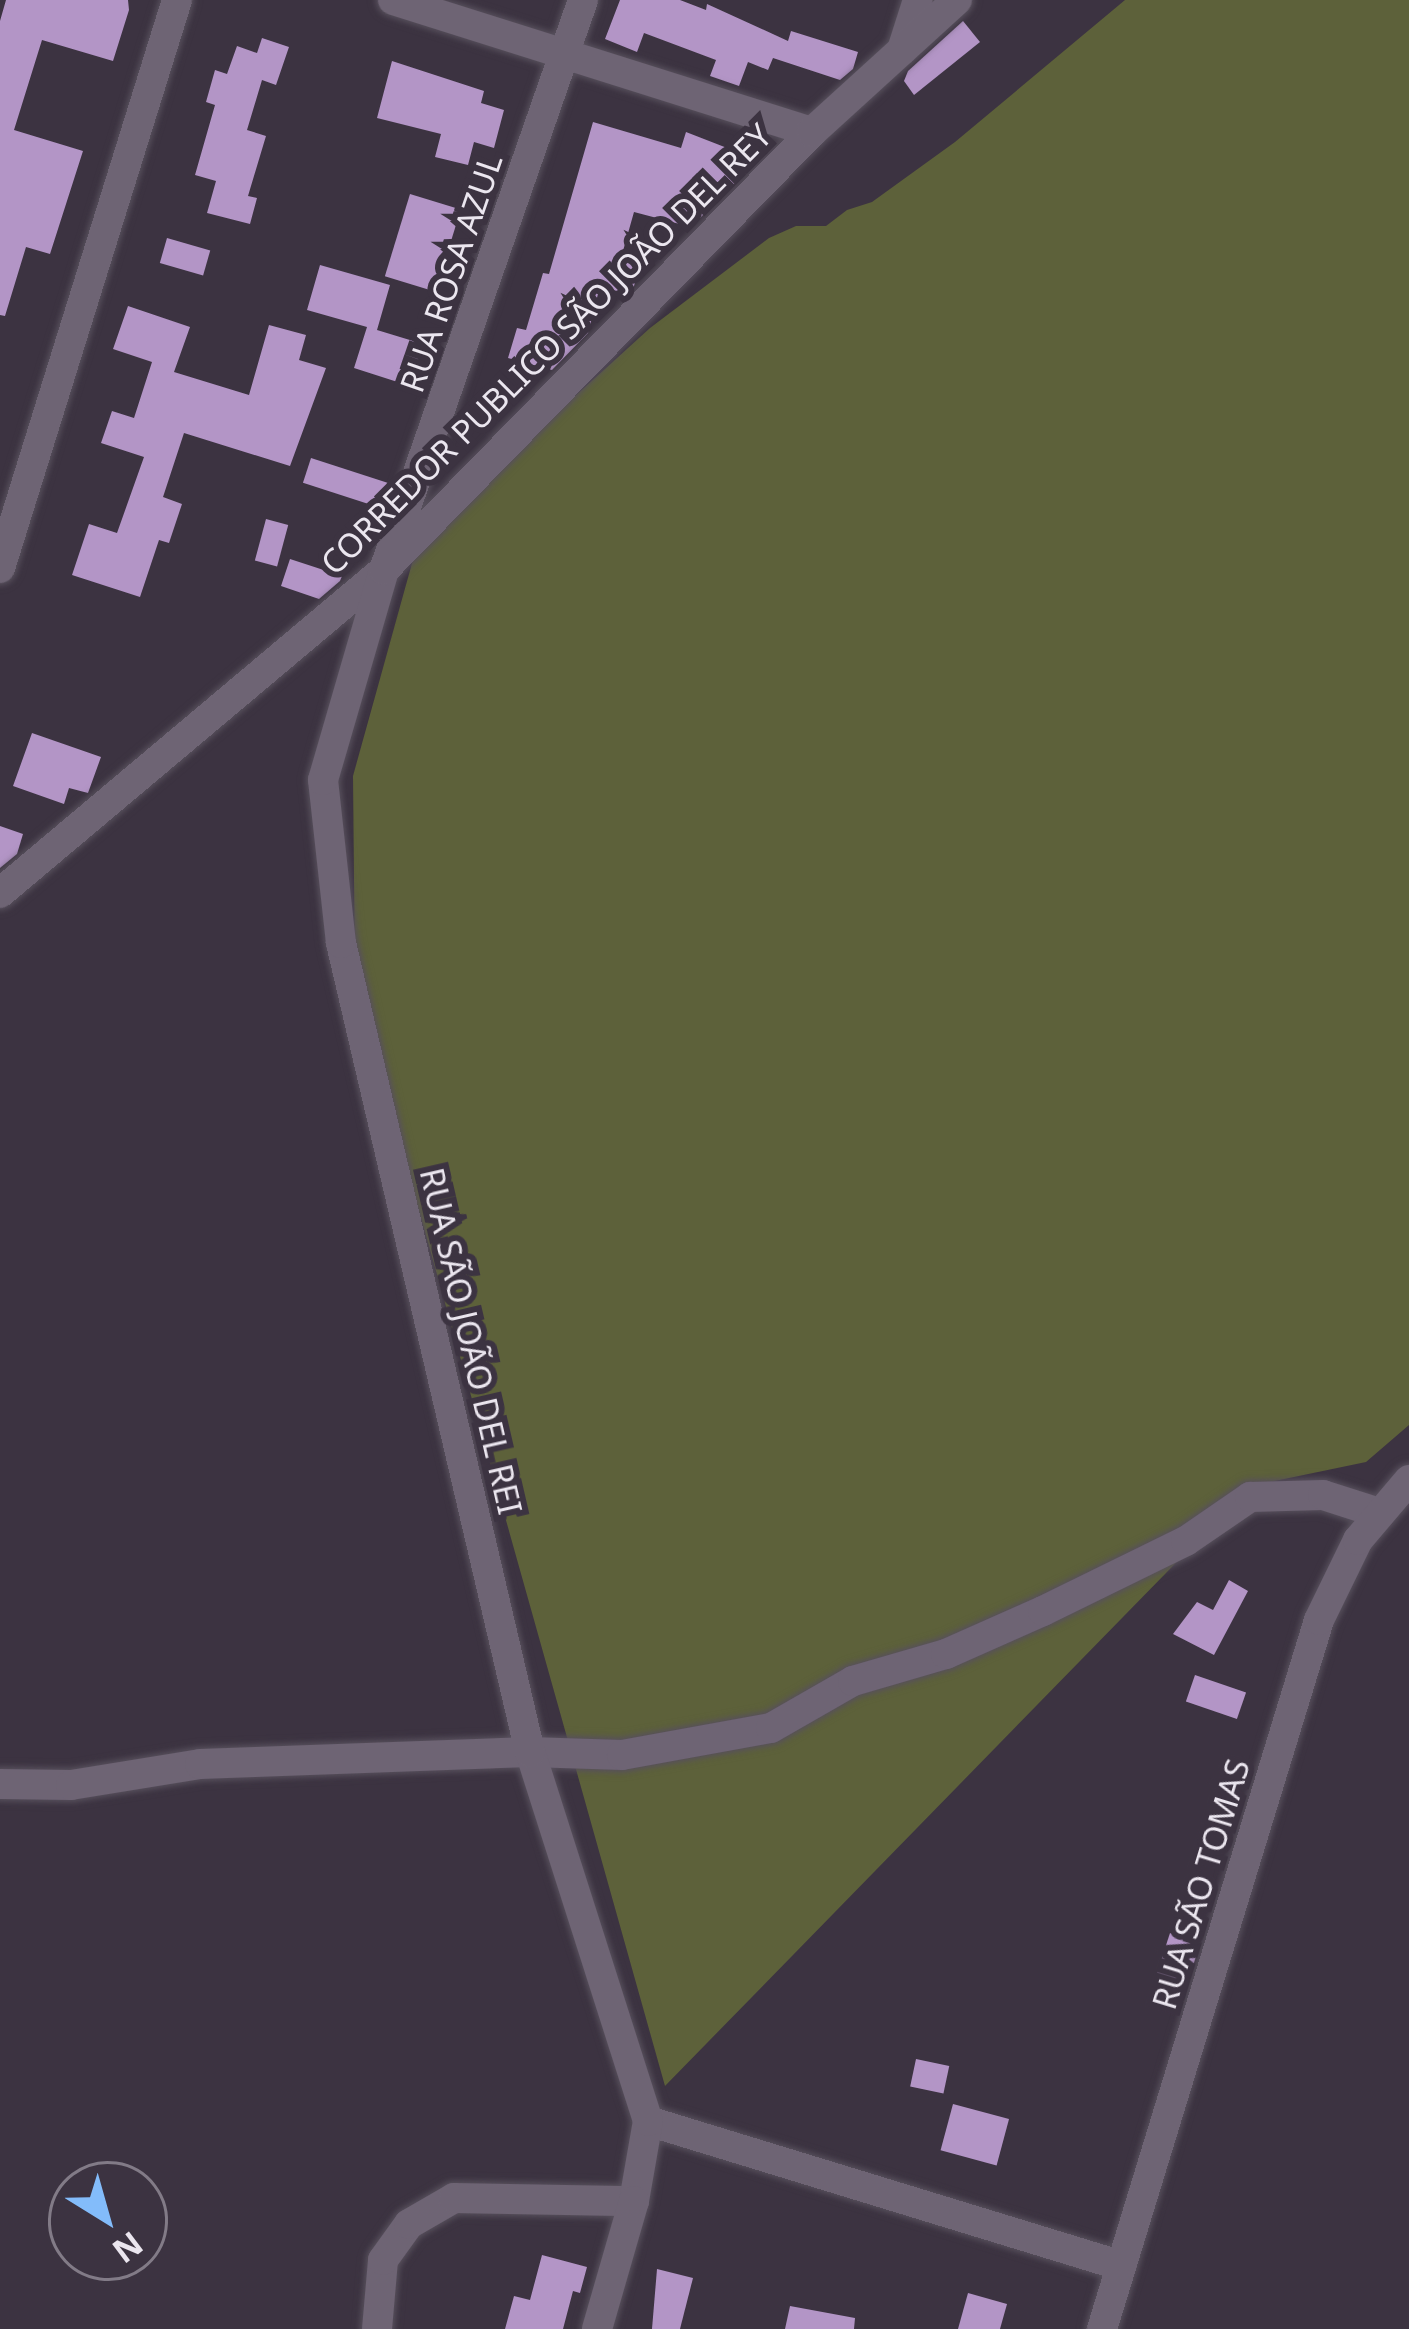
<!DOCTYPE html>
<html>
<head>
<meta charset="utf-8">
<style>
  body { margin:0 }
  #map { position:relative; width:1409px; height:2329px; overflow:hidden; background:#3c3341; font-family:"Noto Sans",sans-serif }
  div>[style] { position:absolute }
  .green>* { inset:0; background:#5d613a }
  .building>* { inset:0; background:#b395c6; transform-origin:0 0 }
  .roads { filter:drop-shadow(0 0 3px #57505c) drop-shadow(0 0 3px #57505c) }
  .street>* { height:30px; margin:-15px; padding:0 15px; transform-origin:15px; border-radius:15px; background:#6e6474 }
  span { translate:-50% -50%; white-space:nowrap; text-align:center; line-height:1.15; -webkit-text-stroke:12px #3c3341; paint-order:stroke }
  .street-label { font-size:33px; color:#ebe6ef }
  .north { position:absolute; left:48px; top:2161px; width:120px; height:120px; box-sizing:border-box; background:#3c3341; border:3px solid #827b87; border-radius:50%; rotate:143deg; font-size:33px; font-weight:700; line-height:48px; text-align:center; color:#ebe6ef }
  .north::after { content:''; display:block; margin:auto; width:42px; height:54px; background:#83bcfa; clip-path:polygon(50% 0,100% 100%,50% 72%,0 100%) }
</style>
</head>
<body>
<div id="map">
  <div class="green">
    <div style="clip-path:polygon(1125px 0,1409px 0,1409px 1425px,1366px 1462px,1251px 1486px,665px 2086px,355px 983px,353px 776px,419px 538px,650px 328px,769px 238px,796px 226px,826px 226px,847px 210px,872px 202px,955px 142px)"></div>
  </div>
  <div class="building">
    <div style="clip-path:polygon(6px 0,128px 0,129px 10px,113px 61px,42px 40px,14px 130px,83px 151px,50px 254px,26px 247px,5px 316px,0 315px,0 21px)"></div>
    <div style="clip-path:polygon(620px 0,680px 0,706px 10px,707px 4px,788px 41px,791px 31px,858px 52px,853px 69px,840px 80px,773px 58px,768px 70px,748px 62px,739px 86px,710px 76px,716px 60px,644px 33px,637px 52px,605px 39px)"></div>
    <div style="clip-path:polygon(963px 21px,980px 42px,914px 95px,904px 81px,908px 71px)"></div>
    <div style="clip-path:polygon(262px 38px,289px 47px,276px 85px,262px 80px,247px 130px,266px 136px,248px 196px,257px 198px,250px 224px,207px 213px,216px 181px,195px 175px,215px 105px,206px 102px,215px 70px,227px 74px,237px 46px,257px 53px)"></div>
    <div style="clip-path:polygon(392px 61px,484px 91px,481px 103px,504px 110px,494px 148px,474px 142px,468px 165px,435px 157px,441px 134px,377px 118px)"></div>
    <div style="clip-path:polygon(593px 122px,681px 148px,686px 132px,758px 160px,691px 227px,634px 212px,621px 258px,641px 263px,634px 286px,627px 294px,600px 286px,588px 333px,552px 370px,508px 358px,517px 328px,526px 330px,543px 273px,549px 274px)"></div>
    <div style="left:410px;top:194px;width:53px;height:86px;rotate:17deg"></div>
    <div style="left:167px;top:238px;width:45px;height:26px;rotate:16deg"></div>
    <div style="clip-path:polygon(320px 265px,390px 285px,377px 330px,423px 344px,410px 386px,354px 368px,367px 327px,307px 310px)"></div>
    <div style="clip-path:polygon(128px 306px,190px 327px,174px 372px,249px 395px,269px 325px,306px 335px,299px 360px,326px 368px,290px 466px,184px 433px,163px 497px,182px 504px,169px 543px,159px 540px,140px 597px,72px 575px,89px 524px,117px 533px,144px 457px,101px 443px,112px 411px,134px 418px,152px 362px,113px 349px)"></div>
    <div style="left:311px;top:458px;width:86px;height:26px;rotate:18deg"></div>
    <div style="left:266px;top:519px;width:23px;height:43px;rotate:15deg"></div>
    <div style="clip-path:polygon(290px 559px,342px 576px,340px 581px,319px 599px,281px 586px)"></div>
    <div style="clip-path:polygon(32px 733px,101px 757px,88px 793px,69px 788px,64px 804px,13px 786px)"></div>
    <div style="clip-path:polygon(0 826px,23px 834px,17px 854px,0 868px)"></div>
    <div style="clip-path:polygon(1229px 1580px,1248px 1591px,1214px 1655px,1173px 1634px,1197px 1602px,1213px 1610px)"></div>
    <div style="left:1195px;top:1675px;width:54px;height:28px;rotate:19deg"></div>
    <div style="left:1170px;top:1933px;width:32px;height:49px;rotate:18deg"></div>
    <div style="left:916px;top:2059px;width:34px;height:28px;rotate:12deg"></div>
    <div style="left:953px;top:2104px;width:58px;height:48px;rotate:15deg"></div>
    <div style="clip-path:polygon(542px 2255px,587px 2267px,580px 2293px,573px 2291px,563px 2329px,505px 2329px,514px 2296px,530px 2300px)"></div>
    <div style="clip-path:polygon(657px 2269px,693px 2278px,680px 2329px,652px 2329px)"></div>
    <div style="clip-path:polygon(968px 2293px,1007px 2304px,1000px 2329px,958px 2329px)"></div>
    <div style="clip-path:polygon(790px 2306px,855px 2318px,854px 2329px,785px 2329px)"></div>
  </div>
  <div class="roads">
    <div class="street">
      <div style="left:393px;top:0;width:439px;rotate:17.5deg"></div>
      <div style="left:902px;top:50px;width:52px;rotate:-72.3deg"></div>
      <div style="left:0;top:568px;width:595px;rotate:-72.69deg"></div>
      <div style="left:0;top:893px;width:502px;rotate:-40.07deg"></div>
      <div style="left:384px;top:570px;width:612px;rotate:-45.66deg"></div>
      <div style="left:812px;top:132px;width:196px;rotate:-42.3deg"></div>
      <div style="left:0;top:1784px;width:71px;rotate:0.8deg"></div>
      <div style="left:71px;top:1785px;width:131px;rotate:-9.2deg"></div>
      <div style="left:200px;top:1764px;width:330px;rotate:-2.1deg"></div>
      <div style="left:530px;top:1752px;width:92px;rotate:1.9deg"></div>
      <div style="left:622px;top:1755px;width:151px;rotate:-10.3deg"></div>
      <div style="left:771px;top:1728px;width:95px;rotate:-29.8deg"></div>
      <div style="left:853px;top:1681px;width:97px;rotate:-16.2deg"></div>
      <div style="left:946px;top:1654px;width:106px;rotate:-23.9deg"></div>
      <div style="left:1043px;top:1611px;width:159px;rotate:-26.1deg"></div>
      <div style="left:1186px;top:1541px;width:78px;rotate:-34.5deg"></div>
      <div style="left:1250px;top:1497px;width:73px;rotate:-1.6deg"></div>
      <div style="left:1323px;top:1495px;width:56px;rotate:17.8deg"></div>
      <div style="left:648px;top:2121px;width:495px;rotate:17deg"></div>
      <div style="left:377px;top:2329px;width:69px;rotate:-85deg"></div>
      <div style="left:383px;top:2260px;width:44px;rotate:-54.2deg"></div>
      <div style="left:409px;top:2224px;width:52px;rotate:-30deg"></div>
      <div style="left:454px;top:2198px;width:180px;rotate:1deg"></div>
      <div style="left:634px;top:2201px;width:81px;rotate:-80.1deg"></div>
      <div style="left:648px;top:2121px;width:387px;rotate:-107.7deg"></div>
      <div style="left:530px;top:1752px;width:831px;rotate:-103.15deg"></div>
      <div style="left:341px;top:943px;width:164px;rotate:-96.3deg"></div>
      <div style="left:323px;top:780px;width:219px;rotate:-73.8deg"></div>
      <div style="left:384px;top:570px;width:604px;rotate:-70.75deg"></div>
      <div style="left:597px;top:2329px;width:133px;rotate:-73.9deg"></div>
      <div style="left:1102px;top:2329px;width:741px;rotate:-72.98deg"></div>
      <div style="left:1319px;top:1620px;width:89px;rotate:-64deg"></div>
      <div style="left:1358px;top:1540px;width:79px;rotate:-49.6deg"></div>
    </div>
  </div>
  <div class="street-label">
    <span style="left:451px;top:273px;rotate:-71deg">RUA ROSA AZUL</span>
    <span style="left:546px;top:349px;rotate:-45deg">CORREDOR PUBLICO SÃO JOÃO DEL REY</span>
    <span style="left:471px;top:1341px;rotate:77deg">RUA SÃO JOÃO DEL REI</span>
    <span style="left:1201px;top:1884px;rotate:-73deg">RUA SÃO TOMAS</span>
  </div>
  <div class="north">N</div>
</div>
</body>
</html>
